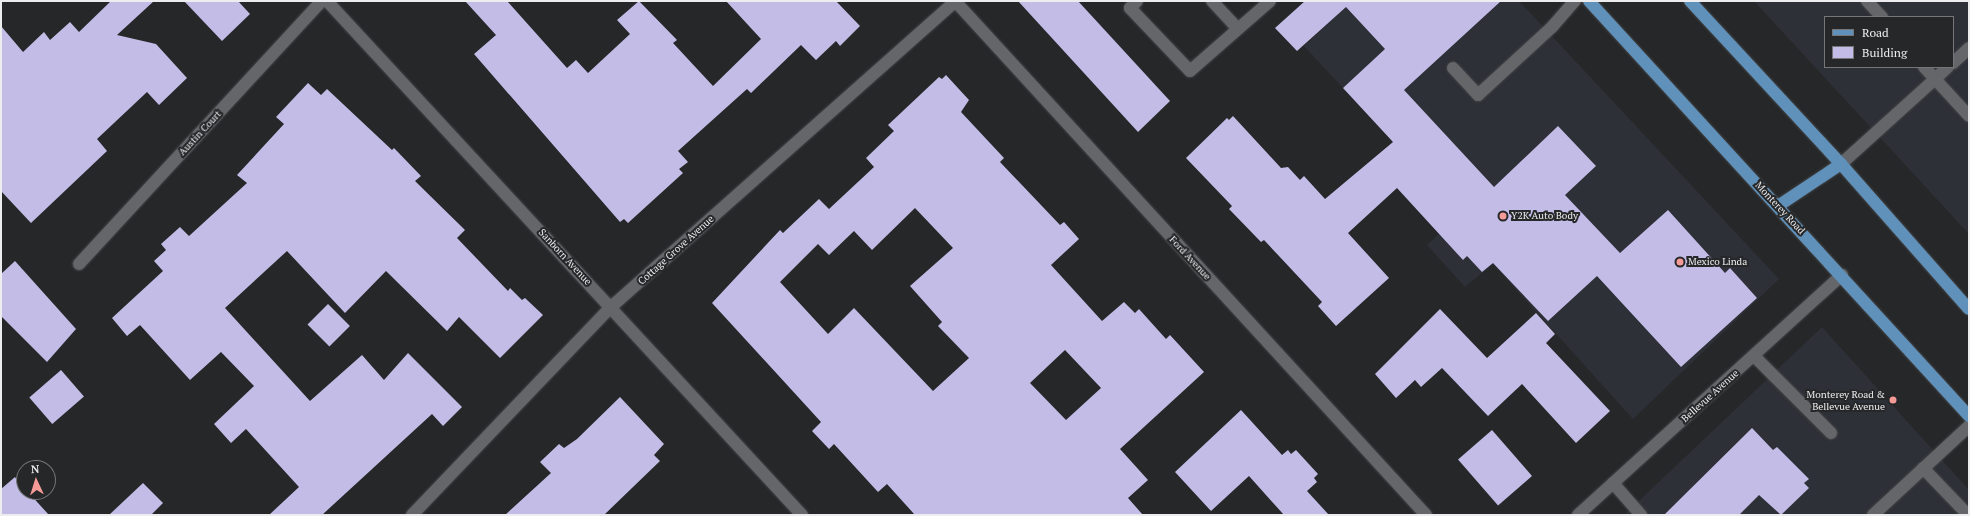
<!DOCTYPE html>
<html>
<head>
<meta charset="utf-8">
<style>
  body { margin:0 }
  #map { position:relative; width:1970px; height:516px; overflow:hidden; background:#262729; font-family:"PT Serif",serif }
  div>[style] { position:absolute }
  .built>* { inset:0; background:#2d3037 }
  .building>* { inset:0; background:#c2bce7; transform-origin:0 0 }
  .roads { filter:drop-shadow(0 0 1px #444547) drop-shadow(0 0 1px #444547) }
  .minor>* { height:12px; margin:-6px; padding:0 6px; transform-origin:6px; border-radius:6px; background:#656669 }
  .major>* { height:12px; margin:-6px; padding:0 6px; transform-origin:6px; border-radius:6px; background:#5f91ba }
  .dots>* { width:11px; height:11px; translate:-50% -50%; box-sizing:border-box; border:2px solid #262729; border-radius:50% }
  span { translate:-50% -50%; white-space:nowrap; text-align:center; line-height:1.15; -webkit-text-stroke:4px #262729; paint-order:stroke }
  .street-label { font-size:10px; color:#ededef }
  .poi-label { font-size:10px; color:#ededef }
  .left { translate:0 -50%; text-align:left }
  .right { translate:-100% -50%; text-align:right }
  .frame { position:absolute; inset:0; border:2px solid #ededef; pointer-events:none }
  .legend { position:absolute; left:1824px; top:16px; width:130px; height:52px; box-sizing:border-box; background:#262729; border:1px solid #767678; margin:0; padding:5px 7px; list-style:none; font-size:12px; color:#ededef }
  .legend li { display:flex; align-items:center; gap:8px; height:20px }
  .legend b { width:20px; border:1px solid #767678 }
  .north { position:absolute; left:16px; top:460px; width:40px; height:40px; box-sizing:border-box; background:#262729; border:1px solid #767678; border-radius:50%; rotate:356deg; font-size:11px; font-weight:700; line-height:16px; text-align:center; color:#ededef }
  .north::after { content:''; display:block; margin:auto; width:14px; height:18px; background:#f59b97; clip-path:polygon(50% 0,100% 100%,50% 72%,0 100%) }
</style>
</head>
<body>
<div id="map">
  <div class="built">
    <div style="clip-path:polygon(1352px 1px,1519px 1px,1779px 279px,1633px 419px,1493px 264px,1465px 287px,1427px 245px,1460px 214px,1304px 46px)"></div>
    <div style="clip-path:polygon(evenodd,1754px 1px,1969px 1px,1969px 234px,1754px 1px,1825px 17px,1953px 17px,1953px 67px,1825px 67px,1825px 17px)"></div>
    <div style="clip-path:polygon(1822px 327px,1969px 490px,1969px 515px,1624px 515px)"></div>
  </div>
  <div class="building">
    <div style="clip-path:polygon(111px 1px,154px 1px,117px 35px,156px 44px,187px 78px,159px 105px,147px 92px,97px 139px,107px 151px,31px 223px,1px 191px,1px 26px,23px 52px,44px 32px,50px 40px,70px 22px,79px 32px)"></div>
    <div style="clip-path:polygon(184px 1px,238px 1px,250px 14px,222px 41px)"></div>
    <div style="clip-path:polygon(465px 1px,507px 1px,567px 68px,576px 60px,588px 73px,630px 34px,617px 20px,639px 1px,677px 40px,673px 43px,713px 86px,761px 39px,726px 1px,836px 1px,860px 26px,840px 46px,836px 41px,816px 60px,801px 45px,751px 93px,747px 89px,678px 151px,688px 162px,679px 169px,683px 173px,628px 223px,624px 219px,620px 222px,474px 54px,496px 35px)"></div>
    <div style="clip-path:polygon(1018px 1px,1078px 1px,1170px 101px,1138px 132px)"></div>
    <div style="clip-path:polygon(1305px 1px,1501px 1px,1404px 90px,1494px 187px,1558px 126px,1596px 166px,1565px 195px,1620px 253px,1668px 210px,1725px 273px,1730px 268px,1757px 298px,1681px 367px,1597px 276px,1548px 321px,1493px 263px,1482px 272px,1467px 256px,1463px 260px,1397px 188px,1348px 233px,1389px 278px,1336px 326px,1318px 306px,1322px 302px,1264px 240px,1261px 242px,1229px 209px,1232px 206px,1186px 158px,1227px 118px,1229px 120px,1233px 116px,1281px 168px,1288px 167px,1300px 180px,1304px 176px,1325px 199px,1393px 142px,1343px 88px,1385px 49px,1346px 7px,1297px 51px,1275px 28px)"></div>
    <div style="clip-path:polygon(evenodd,946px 75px,969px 100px,961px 112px,1004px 158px,1000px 162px,1060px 225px,1064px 222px,1079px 239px,1051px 265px,1102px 321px,1124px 302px,1135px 313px,1139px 309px,1166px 339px,1170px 335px,1204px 372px,1120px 449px,1148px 480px,1128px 498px,1143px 515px,915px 515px,887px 484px,878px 492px,834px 444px,829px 449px,812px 431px,821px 422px,712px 303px,780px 230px,783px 233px,819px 199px,829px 209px,874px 167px,866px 158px,894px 131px,888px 125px,939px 77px,942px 79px,946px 75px,915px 208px,953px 248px,910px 286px,942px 322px,938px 326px,969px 358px,933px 391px,854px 308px,828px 334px,780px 282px,818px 244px,829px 255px,854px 231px,872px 250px,915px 208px,946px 75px,1065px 350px,1101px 388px,1066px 420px,1030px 383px,1065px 350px)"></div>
    <div style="clip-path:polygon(308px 83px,321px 95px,327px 89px,392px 150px,394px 148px,421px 176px,415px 181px,465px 230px,457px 238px,508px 291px,510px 288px,522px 300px,525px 298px,543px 315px,500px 358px,459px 317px,447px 331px,386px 271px,345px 313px,287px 251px,225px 308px,310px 401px,362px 355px,384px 380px,408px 353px,462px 407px,443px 426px,432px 414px,322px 515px,269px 515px,299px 487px,246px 429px,231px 443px,214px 424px,254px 386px,221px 352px,190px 380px,140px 325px,127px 336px,112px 318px,163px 271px,154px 261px,166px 250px,161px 244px,180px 227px,189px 236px,247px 183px,237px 175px,284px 124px,276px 117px)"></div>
    <div style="clip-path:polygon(15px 261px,76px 329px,47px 362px,1px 316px,1px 274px)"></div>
    <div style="left:328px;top:304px;width:31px;height:29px;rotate:45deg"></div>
    <div style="clip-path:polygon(1440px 309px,1487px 358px,1536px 313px,1555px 334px,1546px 343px,1610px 411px,1576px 443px,1522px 384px,1488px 416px,1442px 368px,1421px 387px,1415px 380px,1396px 398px,1375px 374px)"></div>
    <div style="left:61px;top:370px;width:35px;height:42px;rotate:49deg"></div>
    <div style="clip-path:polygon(620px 397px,664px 444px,654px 455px,660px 461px,604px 515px,505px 515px,551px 473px,540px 462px,559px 444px,564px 448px,577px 439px)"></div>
    <div style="clip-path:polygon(1241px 410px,1282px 455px,1288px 450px,1291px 454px,1296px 450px,1318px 474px,1314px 478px,1317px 482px,1307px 491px,1329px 515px,1284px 515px,1249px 476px,1211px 511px,1175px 472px)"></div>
    <div style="clip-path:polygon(1752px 428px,1773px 450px,1777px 447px,1809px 479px,1804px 483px,1809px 488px,1781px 515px,1759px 495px,1739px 515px,1664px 515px)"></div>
    <div style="left:1492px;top:430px;width:61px;height:45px;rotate:49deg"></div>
    <div style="clip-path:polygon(15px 477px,24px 492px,28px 492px,49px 515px,1px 515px,1px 489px)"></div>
    <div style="clip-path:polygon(143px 483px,163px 503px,151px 515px,109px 515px)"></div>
  </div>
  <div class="roads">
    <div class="minor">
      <div style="left:327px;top:1px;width:700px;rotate:47.26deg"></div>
      <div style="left:955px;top:1px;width:697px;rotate:47.5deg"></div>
      <div style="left:1137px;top:1px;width:10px;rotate:135deg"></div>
      <div style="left:1130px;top:8px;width:87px;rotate:46.4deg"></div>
      <div style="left:1190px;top:71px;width:106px;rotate:-41.2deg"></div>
      <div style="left:1212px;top:1px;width:37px;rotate:47deg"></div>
      <div style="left:1867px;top:1px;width:22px;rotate:47deg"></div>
      <div style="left:1953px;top:63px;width:22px;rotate:-43deg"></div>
      <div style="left:1924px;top:67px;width:16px;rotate:47deg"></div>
      <div style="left:1935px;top:79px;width:18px;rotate:-43deg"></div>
      <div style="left:1453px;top:68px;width:37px;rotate:47deg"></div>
      <div style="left:1478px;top:95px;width:100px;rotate:-42.6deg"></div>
      <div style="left:1552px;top:27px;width:35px;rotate:-49deg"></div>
      <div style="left:1841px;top:164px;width:127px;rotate:-42.1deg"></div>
      <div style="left:1935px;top:79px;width:50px;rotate:47.4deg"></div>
      <div style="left:79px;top:264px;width:358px;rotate:-47.3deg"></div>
      <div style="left:1754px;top:356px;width:109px;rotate:45deg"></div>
      <div style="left:1923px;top:468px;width:65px;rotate:46.2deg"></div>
      <div style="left:1613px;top:483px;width:43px;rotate:48.8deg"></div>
      <div style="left:412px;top:515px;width:288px;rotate:-46.3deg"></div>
      <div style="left:611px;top:307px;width:461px;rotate:-41.6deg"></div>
      <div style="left:1578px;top:515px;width:357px;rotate:-42.3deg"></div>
      <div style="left:1873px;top:515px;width:131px;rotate:-42.8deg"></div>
    </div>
    <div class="major">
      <div style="left:1589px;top:1px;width:563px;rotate:47.52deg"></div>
      <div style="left:1690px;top:1px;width:222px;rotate:47.2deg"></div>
      <div style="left:1841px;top:164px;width:193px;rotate:48.6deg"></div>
      <div style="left:1778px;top:206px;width:76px;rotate:-33.7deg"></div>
    </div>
  </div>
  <div class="dots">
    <div style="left:1503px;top:216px;background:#f59b97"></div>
    <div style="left:1680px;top:262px;background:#f59b97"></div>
    <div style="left:1893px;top:400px;background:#f59b97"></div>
  </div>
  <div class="street-label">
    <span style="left:200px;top:133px;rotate:-47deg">Austin Court</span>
    <span style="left:1780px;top:208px;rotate:47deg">Monterey Road</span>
    <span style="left:676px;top:250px;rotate:-42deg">Cottage Grove Avenue</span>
    <span style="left:565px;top:257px;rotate:47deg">Sanborn Avenue</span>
    <span style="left:1190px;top:258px;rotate:47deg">Ford Avenue</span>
    <span style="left:1710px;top:396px;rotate:-42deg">Bellevue Avenue</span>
  </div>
  <div class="poi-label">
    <span class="left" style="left:1511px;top:216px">Y2K Auto Body</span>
    <span class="left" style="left:1688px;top:262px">Mexico Linda</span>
    <span class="right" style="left:1885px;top:400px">Monterey Road &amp;<br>Bellevue Avenue</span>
  </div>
  <div class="frame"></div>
  <ul class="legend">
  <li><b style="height:5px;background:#5f91ba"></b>Road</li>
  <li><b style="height:11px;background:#c2bce7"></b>Building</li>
  </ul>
  <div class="north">N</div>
</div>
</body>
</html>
